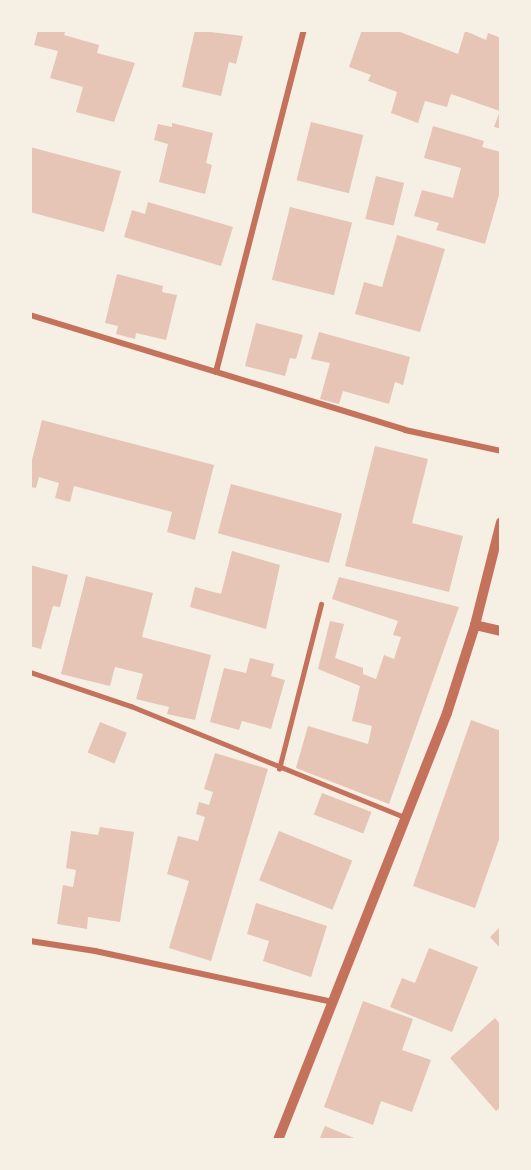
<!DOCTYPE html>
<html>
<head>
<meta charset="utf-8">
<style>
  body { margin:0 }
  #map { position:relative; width:531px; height:1170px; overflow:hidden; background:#f6efe4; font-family:Commissioner,sans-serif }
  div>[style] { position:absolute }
  .building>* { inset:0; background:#e6c5b7; transform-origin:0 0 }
  .service>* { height:4.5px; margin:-2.25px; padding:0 2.25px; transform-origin:2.25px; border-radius:2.25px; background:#c5725c }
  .minor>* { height:6px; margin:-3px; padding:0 3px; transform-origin:3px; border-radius:3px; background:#c5725c }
  .tertiary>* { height:10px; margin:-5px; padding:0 5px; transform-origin:5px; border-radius:5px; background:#c5725c }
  span { translate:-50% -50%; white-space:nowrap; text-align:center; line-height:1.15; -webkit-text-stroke:6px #f6efe4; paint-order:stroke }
  .frame { position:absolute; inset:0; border:32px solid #f6efe4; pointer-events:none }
</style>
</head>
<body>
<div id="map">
  <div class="building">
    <div style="clip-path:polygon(38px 30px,66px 30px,64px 35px,99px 45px,97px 53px,135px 63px,114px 122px,76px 112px,83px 87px,50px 78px,58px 51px,34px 45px)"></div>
    <div style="clip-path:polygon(195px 30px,243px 36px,236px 64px,229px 62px,221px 96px,182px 87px)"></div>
    <div style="clip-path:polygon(362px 30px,395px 30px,458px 54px,465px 31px,486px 40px,488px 33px,501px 38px,501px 129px,494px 127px,500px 111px,451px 94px,447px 107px,425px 101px,418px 123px,391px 113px,397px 92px,368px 81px,371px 75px,349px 67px)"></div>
    <div style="left:311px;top:122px;width:54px;height:60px;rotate:14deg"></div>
    <div style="clip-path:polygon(172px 123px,213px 133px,206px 163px,212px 165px,205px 194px,159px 182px,168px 144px,154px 140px,158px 124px,172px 127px)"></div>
    <div style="clip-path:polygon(433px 126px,484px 141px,482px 147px,501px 152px,501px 188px,485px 244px,436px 230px,439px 223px,414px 216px,422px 190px,453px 198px,461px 168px,424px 158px)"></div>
    <div style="clip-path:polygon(30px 147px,121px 171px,104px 232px,30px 212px)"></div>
    <div style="left:376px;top:176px;width:29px;height:44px;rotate:14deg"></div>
    <div style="clip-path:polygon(148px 202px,233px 227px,221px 266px,124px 237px,132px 210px,145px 214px)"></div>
    <div style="left:290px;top:207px;width:64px;height:75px;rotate:14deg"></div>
    <div style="clip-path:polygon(397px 235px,445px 249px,420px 332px,355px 314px,364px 282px,382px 287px)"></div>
    <div style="clip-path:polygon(117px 274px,163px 286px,162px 292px,177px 295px,166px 340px,136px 333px,135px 339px,116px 334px,118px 326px,105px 323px)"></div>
    <div style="clip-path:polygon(256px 323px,303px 335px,296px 359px,290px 358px,285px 376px,245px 366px)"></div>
    <div style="clip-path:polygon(319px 332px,410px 357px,403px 385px,395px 382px,389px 404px,343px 391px,339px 404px,320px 399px,330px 363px,311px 359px)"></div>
    <div style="clip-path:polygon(42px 420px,214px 465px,195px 540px,167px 532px,172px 512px,74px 486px,70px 502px,55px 498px,59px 483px,39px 477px,36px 488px,30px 487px,30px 468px)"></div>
    <div style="clip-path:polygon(375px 446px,428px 459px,412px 523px,463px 536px,449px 592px,345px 566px)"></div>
    <div style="left:231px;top:484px;width:115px;height:51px;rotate:15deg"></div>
    <div style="clip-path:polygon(232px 551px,280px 565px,266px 629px,190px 607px,195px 587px,221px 594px)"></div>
    <div style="clip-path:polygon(30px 565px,68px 575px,60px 607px,53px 606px,41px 649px,30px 646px)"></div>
    <div style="clip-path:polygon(86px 576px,153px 593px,142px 637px,211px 655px,195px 720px,167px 714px,169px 707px,136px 699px,143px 674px,115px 667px,110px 686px,61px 674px)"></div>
    <div style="clip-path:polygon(339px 577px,459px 607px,389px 804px,296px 768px,308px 726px,368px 744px,372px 726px,352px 721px,360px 686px,318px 669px,330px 621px,344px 624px,335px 658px,363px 668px,363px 674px,376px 679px,384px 655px,394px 659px,401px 637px,393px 635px,398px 621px,332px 599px)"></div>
    <div style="clip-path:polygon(250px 658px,274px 664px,271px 676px,285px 680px,271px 729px,242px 721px,239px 730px,210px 722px,224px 668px,246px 673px)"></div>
    <div style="clip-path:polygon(471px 720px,501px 731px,501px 834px,475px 908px,413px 886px)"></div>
    <div style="left:100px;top:722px;width:29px;height:33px;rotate:22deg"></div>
    <div style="clip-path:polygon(215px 753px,268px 769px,211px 961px,169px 948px,189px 881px,167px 874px,178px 836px,198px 841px,205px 817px,196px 814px,199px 802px,209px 805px,213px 792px,204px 789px)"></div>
    <div style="left:322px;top:793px;width:53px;height:23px;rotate:21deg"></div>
    <div style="clip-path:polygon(100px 827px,134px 832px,120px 922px,88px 917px,87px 929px,57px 924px,63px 885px,73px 887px,76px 870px,66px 868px,71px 831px,98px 835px)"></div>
    <div style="left:279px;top:831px;width:79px;height:53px;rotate:22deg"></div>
    <div style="clip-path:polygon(256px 903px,327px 926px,311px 977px,263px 961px,269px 941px,247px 934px)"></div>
    <div style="clip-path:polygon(501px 926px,501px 949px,490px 937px)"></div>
    <div style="clip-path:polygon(429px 948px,478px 967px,452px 1032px,390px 1007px,402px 978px,415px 983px)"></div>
    <div style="clip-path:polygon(363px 1001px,413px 1019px,402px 1050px,431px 1060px,412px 1112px,381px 1101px,373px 1125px,324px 1107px)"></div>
    <div style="clip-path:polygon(495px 1018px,501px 1025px,501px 1107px,496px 1111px,450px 1058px)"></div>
    <div style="clip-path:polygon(325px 1126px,359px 1140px,319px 1140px)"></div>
  </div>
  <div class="service">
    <div style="left:30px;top:672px;width:107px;rotate:18.6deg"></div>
    <div style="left:131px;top:706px;width:296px;rotate:22.1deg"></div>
    <div style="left:279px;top:769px;width:170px;rotate:-75.7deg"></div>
  </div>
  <div class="minor">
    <div style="left:30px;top:315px;width:392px;rotate:17deg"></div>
    <div style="left:405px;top:430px;width:98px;rotate:12.3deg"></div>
    <div style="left:216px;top:372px;width:353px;rotate:-75.6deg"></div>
    <div style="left:30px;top:941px;width:66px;rotate:8.7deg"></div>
    <div style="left:95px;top:951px;width:242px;rotate:12.1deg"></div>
  </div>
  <div class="tertiary">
    <div style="left:475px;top:625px;width:27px;rotate:13deg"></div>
    <div style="left:278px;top:1140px;width:459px;rotate:-68.4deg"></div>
    <div style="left:447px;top:713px;width:92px;rotate:-72.3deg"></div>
    <div style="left:475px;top:625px;width:106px;rotate:-75.8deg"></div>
  </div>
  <div class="frame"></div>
</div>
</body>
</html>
